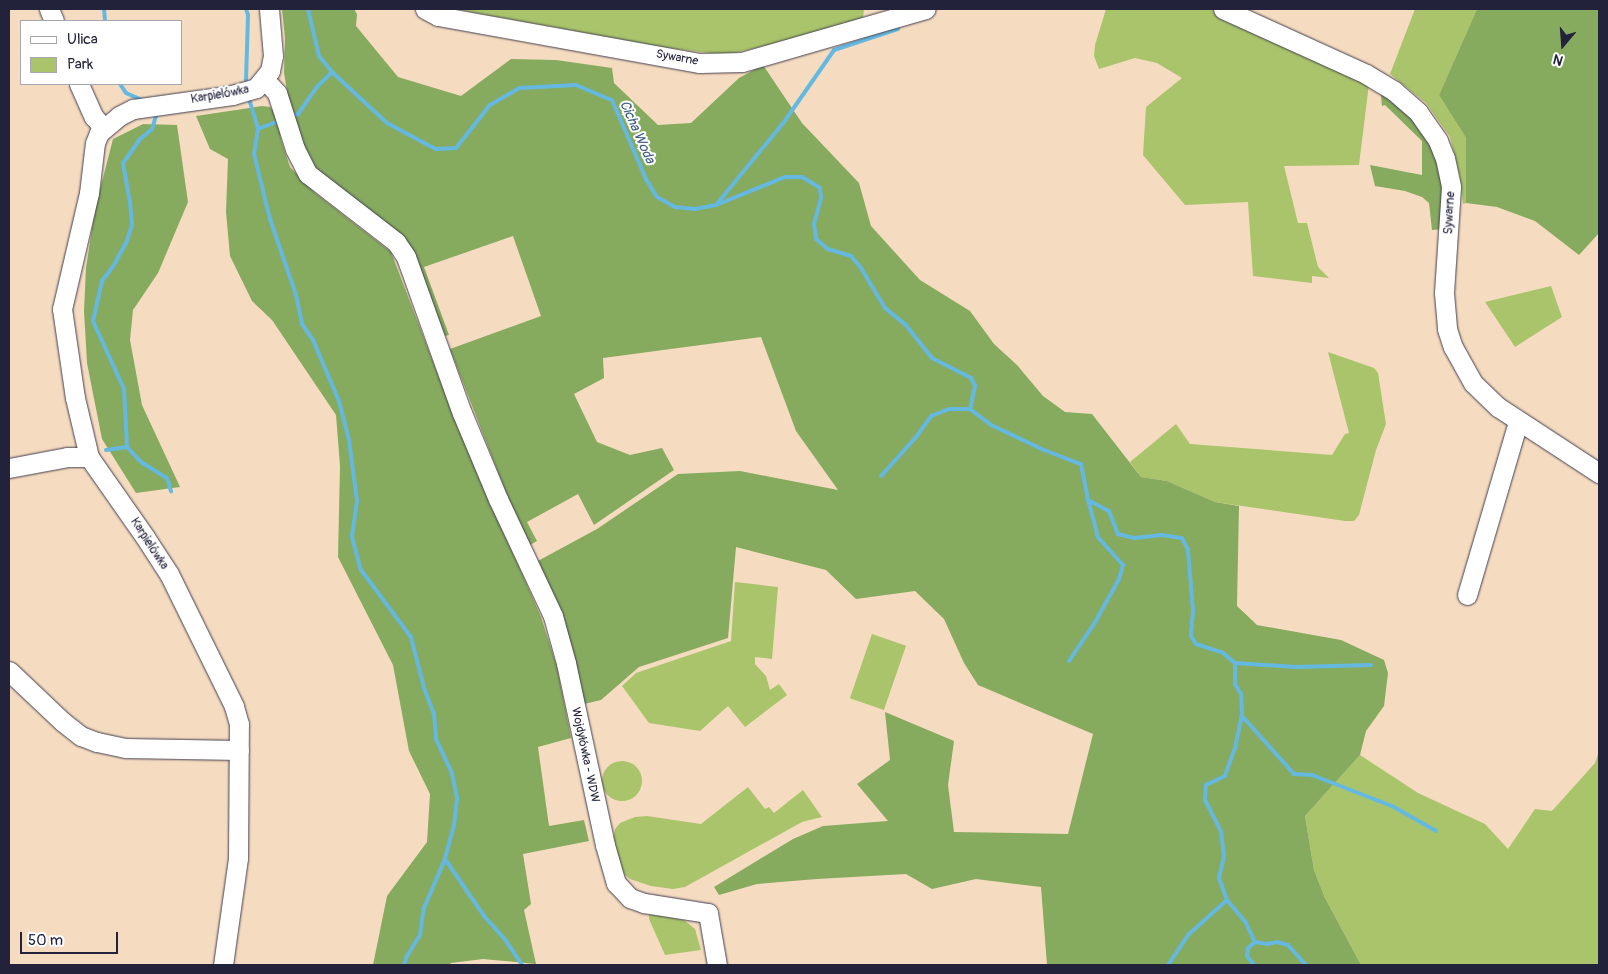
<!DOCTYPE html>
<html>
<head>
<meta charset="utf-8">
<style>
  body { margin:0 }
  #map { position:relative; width:1608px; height:974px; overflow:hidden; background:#f5dcc0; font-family:Pangolin,sans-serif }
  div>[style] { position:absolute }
  .green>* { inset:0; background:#a9c46a; transform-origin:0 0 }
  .round { border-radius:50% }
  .forest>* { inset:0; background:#86aa5e }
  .stream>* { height:4px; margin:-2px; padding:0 2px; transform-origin:2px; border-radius:2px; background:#65b9e1 }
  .roads { filter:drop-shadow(0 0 1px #423e4f) drop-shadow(0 0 1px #423e4f) }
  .minor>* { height:19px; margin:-9.5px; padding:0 9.5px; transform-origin:9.5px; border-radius:9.5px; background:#fff }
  span { translate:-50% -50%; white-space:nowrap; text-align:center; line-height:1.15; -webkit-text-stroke:4px #fff; paint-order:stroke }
  .street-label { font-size:12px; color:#22223b }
  .water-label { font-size:14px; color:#3d5e7d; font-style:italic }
  .frame { position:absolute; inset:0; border:10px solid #22223b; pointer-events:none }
  .legend { position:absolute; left:20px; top:20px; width:162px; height:65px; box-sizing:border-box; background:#fff; border:1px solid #a7a7b1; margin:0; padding:6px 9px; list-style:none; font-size:15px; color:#22223b }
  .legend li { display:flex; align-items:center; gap:10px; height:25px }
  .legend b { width:25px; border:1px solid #a7a7b1 }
  .north { position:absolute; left:1538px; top:20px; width:50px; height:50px; -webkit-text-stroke:4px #fff; paint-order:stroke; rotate:198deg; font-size:14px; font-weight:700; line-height:20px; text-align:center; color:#22223b }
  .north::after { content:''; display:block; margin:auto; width:18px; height:22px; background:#22223b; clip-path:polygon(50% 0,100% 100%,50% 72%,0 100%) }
  .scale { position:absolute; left:20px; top:932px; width:98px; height:22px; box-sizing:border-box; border:2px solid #22223b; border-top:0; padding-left:6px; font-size:15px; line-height:18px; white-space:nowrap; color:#22223b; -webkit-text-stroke:4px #fff; paint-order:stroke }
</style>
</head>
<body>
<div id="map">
  <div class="green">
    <div style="clip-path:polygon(455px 9px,864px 9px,863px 18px,782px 42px,725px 55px,661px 47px)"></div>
    <div style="clip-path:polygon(1106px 9px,1210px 9px,1369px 84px,1359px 165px,1284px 166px,1298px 223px,1307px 223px,1318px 267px,1329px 278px,1312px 276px,1312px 283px,1253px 276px,1248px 202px,1185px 205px,1143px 155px,1146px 107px,1182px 78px,1157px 63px,1135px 58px,1099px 69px,1094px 56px,1095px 45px)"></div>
    <div style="clip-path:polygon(1415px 9px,1477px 9px,1439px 95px,1466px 138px,1466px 203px,1463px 204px,1460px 177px,1450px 137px,1426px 103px,1390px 74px)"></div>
    <div style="clip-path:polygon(1551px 286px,1562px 317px,1515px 347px,1485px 302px)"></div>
    <div style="clip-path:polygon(1328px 352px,1374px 368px,1378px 373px,1386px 424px,1376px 450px,1359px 515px,1354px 521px,1345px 521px,1215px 502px,1167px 481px,1141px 477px,1130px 462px,1176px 424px,1190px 444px,1332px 455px,1345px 434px,1349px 433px)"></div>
    <div style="clip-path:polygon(735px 582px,778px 587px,772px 659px,755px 657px,755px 664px,766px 676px,770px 690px,779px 684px,787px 695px,745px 727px,728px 706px,700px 731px,649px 723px,622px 686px,636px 673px,731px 641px)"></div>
    <div style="left:872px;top:634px;width:36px;height:68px;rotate:19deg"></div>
    <div style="clip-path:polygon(1599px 751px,1599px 965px,1361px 965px,1325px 898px,1314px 870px,1305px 816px,1360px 755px,1418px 793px,1485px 824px,1508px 849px,1535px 809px,1552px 811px,1595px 763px)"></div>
    <div class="round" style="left:602px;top:761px;width:40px;height:40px"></div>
    <div style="clip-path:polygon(748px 787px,765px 809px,769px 807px,774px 813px,803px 790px,822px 817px,802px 822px,685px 887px,673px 889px,651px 886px,630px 879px,624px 874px,619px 866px,613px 838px,615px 829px,620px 823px,635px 817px,647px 816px,701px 824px)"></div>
    <div style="clip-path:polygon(649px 914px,684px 920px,695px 929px,701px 950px,665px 955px,649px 919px)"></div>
  </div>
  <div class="forest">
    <div style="clip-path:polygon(282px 9px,354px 9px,357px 14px,356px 26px,398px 77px,461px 96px,511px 59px,556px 60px,612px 68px,614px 83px,658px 125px,691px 123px,739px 78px,763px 65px,802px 123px,859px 183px,871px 226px,920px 280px,970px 311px,994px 344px,1017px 365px,1043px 396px,1065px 412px,1092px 414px,1141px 477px,1167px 481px,1215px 502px,1239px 506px,1237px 606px,1257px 625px,1341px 640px,1384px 660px,1388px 673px,1384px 706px,1366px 731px,1360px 755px,1305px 816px,1314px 870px,1325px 898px,1361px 965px,1047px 965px,1041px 887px,976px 879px,932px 889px,906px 874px,817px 879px,757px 884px,719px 895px,714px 887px,793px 839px,823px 826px,888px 821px,857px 784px,890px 760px,885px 712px,954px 741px,948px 785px,954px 832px,1068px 834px,1093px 734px,978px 685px,964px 663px,944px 619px,915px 591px,856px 599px,826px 570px,736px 547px,728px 638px,639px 667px,601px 700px,584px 704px,536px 562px,597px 529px,678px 474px,740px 471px,838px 490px,796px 431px,761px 337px,603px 358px,604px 378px,574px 394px,597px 442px,630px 455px,662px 448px,674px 470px,594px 525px,578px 494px,527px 522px,537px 541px,530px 545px,514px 513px,450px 349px,541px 316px,513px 236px,424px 267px,449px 335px,445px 336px,433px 311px,420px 271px,320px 176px,306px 157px,292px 119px,284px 73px,285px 38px)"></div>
    <div style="clip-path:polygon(1477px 9px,1599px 9px,1599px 233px,1579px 255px,1535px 221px,1497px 207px,1466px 203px,1466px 138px,1439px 95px)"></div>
    <div style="clip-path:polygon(1387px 94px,1410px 112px,1434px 151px,1441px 173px,1443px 229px,1432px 230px,1429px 203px,1422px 197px,1405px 191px,1375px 186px,1370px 165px,1422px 175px,1422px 141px,1385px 105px,1382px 106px,1381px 95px)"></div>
    <div style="clip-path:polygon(262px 106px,270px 107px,277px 115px,281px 140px,290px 167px,315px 193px,391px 252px,459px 430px,541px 617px,557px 667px,571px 738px,538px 747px,549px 826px,584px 820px,589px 841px,523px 854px,531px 904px,524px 910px,536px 964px,483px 959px,451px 963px,449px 965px,373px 965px,387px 896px,427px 842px,430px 794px,409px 751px,393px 665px,338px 557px,340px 466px,336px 415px,272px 320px,252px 301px,230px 256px,226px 212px,228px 159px,210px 149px,196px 116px)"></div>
    <div style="clip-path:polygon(143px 124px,177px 125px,188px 202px,158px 273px,133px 310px,130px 340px,142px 405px,180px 487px,136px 493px,102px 439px,87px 363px,84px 311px,86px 268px,95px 209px,113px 139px)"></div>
  </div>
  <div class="stream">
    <div style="left:104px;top:9px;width:12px;rotate:85deg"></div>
    <div style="left:308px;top:9px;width:48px;rotate:76.8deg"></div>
    <div style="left:319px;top:56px;width:21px;rotate:51deg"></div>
    <div style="left:332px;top:72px;width:75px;rotate:42.8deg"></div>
    <div style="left:387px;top:123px;width:44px;rotate:28.3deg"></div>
    <div style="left:426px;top:144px;width:11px;rotate:27deg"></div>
    <div style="left:436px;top:149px;width:20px;rotate:-3deg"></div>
    <div style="left:456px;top:148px;width:55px;rotate:-51.7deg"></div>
    <div style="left:490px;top:105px;width:34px;rotate:-30deg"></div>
    <div style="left:520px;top:88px;width:56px;rotate:-3.1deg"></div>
    <div style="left:576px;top:85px;width:39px;rotate:23deg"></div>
    <div style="left:612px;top:100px;width:86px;rotate:66.7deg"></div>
    <div style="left:646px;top:179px;width:21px;rotate:59deg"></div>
    <div style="left:657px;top:197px;width:21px;rotate:29deg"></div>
    <div style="left:675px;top:207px;width:20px;rotate:6deg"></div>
    <div style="left:695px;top:209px;width:21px;rotate:-11deg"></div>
    <div style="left:716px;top:205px;width:107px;rotate:-50.7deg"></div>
    <div style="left:784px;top:122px;width:88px;rotate:-55.2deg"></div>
    <div style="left:834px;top:50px;width:67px;rotate:-18.2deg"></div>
    <div style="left:898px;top:29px;width:6px;rotate:-81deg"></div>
    <div style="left:246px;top:80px;width:65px;rotate:-88.2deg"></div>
    <div style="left:248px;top:15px;width:6px;rotate:-108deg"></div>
    <div style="left:120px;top:84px;width:11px;rotate:56deg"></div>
    <div style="left:126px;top:93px;width:17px;rotate:24deg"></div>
    <div style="left:250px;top:102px;width:28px;rotate:73deg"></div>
    <div style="left:258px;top:129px;width:25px;rotate:99deg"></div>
    <div style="left:254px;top:154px;width:67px;rotate:76.2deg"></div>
    <div style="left:270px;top:219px;width:80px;rotate:71.1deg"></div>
    <div style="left:296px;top:295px;width:30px;rotate:78deg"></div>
    <div style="left:302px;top:324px;width:19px;rotate:55deg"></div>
    <div style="left:313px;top:340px;width:66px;rotate:66.9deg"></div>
    <div style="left:339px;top:401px;width:40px;rotate:75.6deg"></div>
    <div style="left:349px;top:440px;width:62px;rotate:82.5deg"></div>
    <div style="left:357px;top:501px;width:36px;rotate:98deg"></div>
    <div style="left:352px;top:537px;width:34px;rotate:75deg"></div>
    <div style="left:361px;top:570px;width:84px;rotate:53.3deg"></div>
    <div style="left:411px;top:637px;width:53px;rotate:75.7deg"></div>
    <div style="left:424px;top:688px;width:28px;rotate:69deg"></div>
    <div style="left:434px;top:714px;width:25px;rotate:85deg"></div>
    <div style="left:436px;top:739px;width:38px;rotate:65deg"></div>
    <div style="left:452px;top:774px;width:25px;rotate:78deg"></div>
    <div style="left:457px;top:798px;width:27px;rotate:96deg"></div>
    <div style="left:454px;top:825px;width:35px;rotate:105deg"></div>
    <div style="left:445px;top:859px;width:69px;rotate:55.6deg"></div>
    <div style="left:484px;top:916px;width:30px;rotate:48deg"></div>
    <div style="left:504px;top:938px;width:32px;rotate:56deg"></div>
    <div style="left:156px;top:116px;width:14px;rotate:107deg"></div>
    <div style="left:152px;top:129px;width:16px;rotate:140deg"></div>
    <div style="left:140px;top:139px;width:29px;rotate:125deg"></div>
    <div style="left:123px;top:163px;width:40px;rotate:80deg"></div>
    <div style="left:130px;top:202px;width:23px;rotate:85deg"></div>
    <div style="left:132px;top:225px;width:19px;rotate:108deg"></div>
    <div style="left:126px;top:243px;width:25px;rotate:119deg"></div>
    <div style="left:114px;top:265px;width:20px;rotate:127deg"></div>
    <div style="left:102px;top:281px;width:41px;rotate:102.7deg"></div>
    <div style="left:93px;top:321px;width:75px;rotate:65.5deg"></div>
    <div style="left:124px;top:389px;width:58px;rotate:87deg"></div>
    <div style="left:127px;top:447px;width:21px;rotate:47deg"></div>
    <div style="left:141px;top:462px;width:31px;rotate:32deg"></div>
    <div style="left:167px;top:478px;width:14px;rotate:73deg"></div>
    <div style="left:291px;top:117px;width:8px;rotate:-23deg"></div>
    <div style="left:298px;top:114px;width:32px;rotate:-55deg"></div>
    <div style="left:316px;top:88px;width:23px;rotate:-45deg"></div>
    <div style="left:258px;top:129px;width:22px;rotate:-21deg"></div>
    <div style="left:716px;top:205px;width:74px;rotate:-22.1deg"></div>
    <div style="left:785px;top:177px;width:17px"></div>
    <div style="left:802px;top:177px;width:21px;rotate:31deg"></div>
    <div style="left:820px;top:188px;width:10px;rotate:84deg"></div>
    <div style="left:821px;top:198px;width:27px;rotate:105deg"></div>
    <div style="left:814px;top:224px;width:15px;rotate:82deg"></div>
    <div style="left:816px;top:239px;width:16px;rotate:40deg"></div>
    <div style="left:828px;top:249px;width:24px;rotate:17deg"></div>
    <div style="left:851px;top:256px;width:16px;rotate:50deg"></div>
    <div style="left:861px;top:268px;width:47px;rotate:59deg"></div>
    <div style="left:885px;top:308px;width:26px;rotate:39deg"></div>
    <div style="left:905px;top:324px;width:43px;rotate:51.5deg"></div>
    <div style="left:932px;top:358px;width:44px;rotate:27.1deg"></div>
    <div style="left:971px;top:378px;width:9px;rotate:63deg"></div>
    <div style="left:975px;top:386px;width:24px;rotate:102deg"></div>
    <div style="left:970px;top:409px;width:26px;rotate:37deg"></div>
    <div style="left:991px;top:425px;width:59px;rotate:25.3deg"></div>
    <div style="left:1044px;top:450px;width:40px;rotate:21deg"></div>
    <div style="left:1081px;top:464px;width:37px;rotate:79deg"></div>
    <div style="left:1088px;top:500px;width:24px;rotate:28deg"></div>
    <div style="left:1109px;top:511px;width:25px;rotate:69deg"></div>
    <div style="left:1118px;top:534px;width:16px;rotate:14deg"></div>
    <div style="left:1134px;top:538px;width:28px;rotate:-6deg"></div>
    <div style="left:1162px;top:535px;width:20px;rotate:9deg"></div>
    <div style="left:1182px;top:538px;width:13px;rotate:63deg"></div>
    <div style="left:1188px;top:550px;width:61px;rotate:85.3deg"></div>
    <div style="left:1193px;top:611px;width:25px;rotate:95deg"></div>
    <div style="left:1191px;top:636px;width:9px;rotate:58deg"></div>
    <div style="left:1196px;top:644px;width:28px;rotate:18deg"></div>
    <div style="left:1223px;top:653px;width:16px;rotate:40deg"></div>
    <div style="left:1235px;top:663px;width:21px;rotate:90deg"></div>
    <div style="left:1235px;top:684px;width:12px;rotate:59deg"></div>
    <div style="left:1241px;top:694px;width:21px;rotate:87deg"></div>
    <div style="left:1242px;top:715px;width:34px;rotate:102deg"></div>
    <div style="left:1235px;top:748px;width:30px;rotate:110deg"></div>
    <div style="left:1225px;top:776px;width:21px;rotate:155deg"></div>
    <div style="left:1206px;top:785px;width:15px;rotate:94deg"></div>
    <div style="left:1205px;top:800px;width:36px;rotate:63deg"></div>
    <div style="left:1221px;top:832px;width:24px;rotate:83deg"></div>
    <div style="left:1224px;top:856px;width:23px;rotate:103deg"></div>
    <div style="left:1219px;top:878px;width:23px;rotate:70deg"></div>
    <div style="left:1227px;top:900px;width:30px;rotate:50deg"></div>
    <div style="left:1246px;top:923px;width:21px;rotate:65deg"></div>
    <div style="left:1255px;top:942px;width:9px;rotate:139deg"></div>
    <div style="left:1248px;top:948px;width:8px;rotate:97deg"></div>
    <div style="left:1247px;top:956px;width:11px;rotate:52deg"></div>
    <div style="left:106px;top:450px;width:21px;rotate:-8deg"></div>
    <div style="left:881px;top:476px;width:52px;rotate:-48.1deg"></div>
    <div style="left:916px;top:437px;width:26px;rotate:-54deg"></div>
    <div style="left:931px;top:416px;width:19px;rotate:-21deg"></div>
    <div style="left:949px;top:409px;width:21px"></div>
    <div style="left:1069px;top:661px;width:45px;rotate:-56deg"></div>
    <div style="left:1094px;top:624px;width:51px;rotate:-60.9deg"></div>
    <div style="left:1119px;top:579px;width:15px;rotate:-74deg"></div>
    <div style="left:1123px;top:565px;width:38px;rotate:-132deg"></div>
    <div style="left:1098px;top:537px;width:38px;rotate:-105deg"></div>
    <div style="left:1235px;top:663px;width:61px;rotate:3.8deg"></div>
    <div style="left:1296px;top:667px;width:75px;rotate:-1.5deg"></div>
    <div style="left:1242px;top:716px;width:78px;rotate:48.1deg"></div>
    <div style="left:1294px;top:774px;width:18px;rotate:3deg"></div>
    <div style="left:1312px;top:775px;width:88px;rotate:21.3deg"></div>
    <div style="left:1394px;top:807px;width:48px;rotate:29.7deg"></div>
    <div style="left:1255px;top:942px;width:12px;rotate:9deg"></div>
    <div style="left:1267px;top:944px;width:10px;rotate:-11deg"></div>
    <div style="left:1277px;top:942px;width:11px;rotate:15deg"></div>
    <div style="left:1288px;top:945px;width:27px;rotate:48deg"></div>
    <div style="left:404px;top:965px;width:9px;rotate:-72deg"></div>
    <div style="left:407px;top:956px;width:25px;rotate:-58deg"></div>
    <div style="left:420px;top:935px;width:27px;rotate:-82deg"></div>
    <div style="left:424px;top:908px;width:53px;rotate:-66.8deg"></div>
    <div style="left:1168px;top:965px;width:36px;rotate:-56deg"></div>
    <div style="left:1188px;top:935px;width:52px;rotate:-41.9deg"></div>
  </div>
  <div class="roads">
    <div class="minor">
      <div style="left:49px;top:9px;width:13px;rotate:67deg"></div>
      <div style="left:425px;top:9px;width:15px;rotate:28deg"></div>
      <div style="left:438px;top:16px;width:266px;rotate:10.2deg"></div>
      <div style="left:700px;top:63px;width:42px;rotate:-1.4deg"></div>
      <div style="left:742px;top:62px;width:191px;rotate:-16.1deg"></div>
      <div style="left:1223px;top:9px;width:157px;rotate:24.4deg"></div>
      <div style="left:1366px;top:74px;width:33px;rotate:31deg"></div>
      <div style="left:1394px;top:91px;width:32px;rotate:41deg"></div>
      <div style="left:1418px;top:112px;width:35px;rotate:55deg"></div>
      <div style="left:1438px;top:141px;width:18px;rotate:68deg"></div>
      <div style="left:1445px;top:158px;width:30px;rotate:78deg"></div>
      <div style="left:1451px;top:187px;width:106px;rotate:93.8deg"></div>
      <div style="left:1444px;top:293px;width:36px;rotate:85deg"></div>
      <div style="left:1447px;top:329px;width:19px;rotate:72deg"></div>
      <div style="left:1453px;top:347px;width:41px;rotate:60.9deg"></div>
      <div style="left:1473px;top:383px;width:35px;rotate:44deg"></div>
      <div style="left:1498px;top:407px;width:121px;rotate:33.2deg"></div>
      <div style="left:264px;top:79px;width:19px;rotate:47deg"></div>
      <div style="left:277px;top:93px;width:59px;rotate:72.2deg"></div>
      <div style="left:295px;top:149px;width:28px;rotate:63deg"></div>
      <div style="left:308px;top:174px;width:111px;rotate:37.7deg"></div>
      <div style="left:396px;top:242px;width:18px;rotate:56deg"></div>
      <div style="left:406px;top:257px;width:166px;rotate:70.3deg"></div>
      <div style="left:462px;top:413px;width:93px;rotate:67.3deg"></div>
      <div style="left:498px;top:499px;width:129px;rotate:64.8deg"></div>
      <div style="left:553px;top:616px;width:49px;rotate:74.5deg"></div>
      <div style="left:566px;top:663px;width:186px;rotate:77.9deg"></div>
      <div style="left:605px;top:845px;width:40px;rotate:74deg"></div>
      <div style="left:616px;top:883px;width:21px;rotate:47deg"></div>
      <div style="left:630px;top:898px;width:15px;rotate:20deg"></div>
      <div style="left:644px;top:903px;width:65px;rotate:8.9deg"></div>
      <div style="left:708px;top:913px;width:53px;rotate:80.2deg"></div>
      <div style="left:79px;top:84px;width:36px;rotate:66deg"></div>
      <div style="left:94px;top:117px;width:15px;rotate:48deg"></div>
      <div style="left:9px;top:468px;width:59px;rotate:-10.7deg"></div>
      <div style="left:67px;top:457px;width:22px"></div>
      <div style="left:1467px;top:595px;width:180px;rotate:-73.6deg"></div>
      <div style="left:9px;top:671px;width:74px;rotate:43.4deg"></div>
      <div style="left:63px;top:722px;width:23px;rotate:38deg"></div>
      <div style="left:81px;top:736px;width:17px;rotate:21deg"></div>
      <div style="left:97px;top:742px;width:29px;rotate:12deg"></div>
      <div style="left:125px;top:748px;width:114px;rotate:1deg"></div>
      <div style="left:223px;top:965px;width:108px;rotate:-82deg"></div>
      <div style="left:238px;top:858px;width:134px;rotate:-89.6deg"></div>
      <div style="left:239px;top:724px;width:19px;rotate:-106deg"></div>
      <div style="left:234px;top:706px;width:147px;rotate:-116.2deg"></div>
      <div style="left:169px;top:574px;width:44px;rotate:-123deg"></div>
      <div style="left:145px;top:537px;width:98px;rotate:-125deg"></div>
      <div style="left:89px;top:457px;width:61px;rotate:-103.3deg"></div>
      <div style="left:75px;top:398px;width:90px;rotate:-98.3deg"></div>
      <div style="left:62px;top:309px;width:119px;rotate:-76.9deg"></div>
      <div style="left:89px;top:193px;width:50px;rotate:-83.2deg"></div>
      <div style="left:95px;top:143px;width:11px;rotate:-68deg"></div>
      <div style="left:99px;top:133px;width:26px;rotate:-40deg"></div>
      <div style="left:119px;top:116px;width:16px;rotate:-27deg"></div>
      <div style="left:133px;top:109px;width:100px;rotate:-8deg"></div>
      <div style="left:232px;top:95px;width:25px;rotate:-16deg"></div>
      <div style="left:256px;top:88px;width:22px;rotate:-51deg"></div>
      <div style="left:270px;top:71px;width:15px;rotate:-79deg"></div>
      <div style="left:273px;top:56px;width:47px;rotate:-94.9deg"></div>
    </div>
  </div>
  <div class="street-label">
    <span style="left:677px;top:58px;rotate:10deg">Sywarne</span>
    <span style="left:220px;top:95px;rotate:-10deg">Karpielówka</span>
    <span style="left:1450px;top:213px;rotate:-87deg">Sywarne</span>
    <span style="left:149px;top:544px;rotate:57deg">Karpielówka</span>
    <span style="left:585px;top:755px;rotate:78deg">Wojdyłówka - WDW</span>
  </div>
  <div class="water-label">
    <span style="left:637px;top:132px;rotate:66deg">Cicha Woda</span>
  </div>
  <div class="frame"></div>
  <ul class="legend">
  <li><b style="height:6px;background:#fff"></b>Ulica</li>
  <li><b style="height:14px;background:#a9c46a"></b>Park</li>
  </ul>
  <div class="north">N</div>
  <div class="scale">50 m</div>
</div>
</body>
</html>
